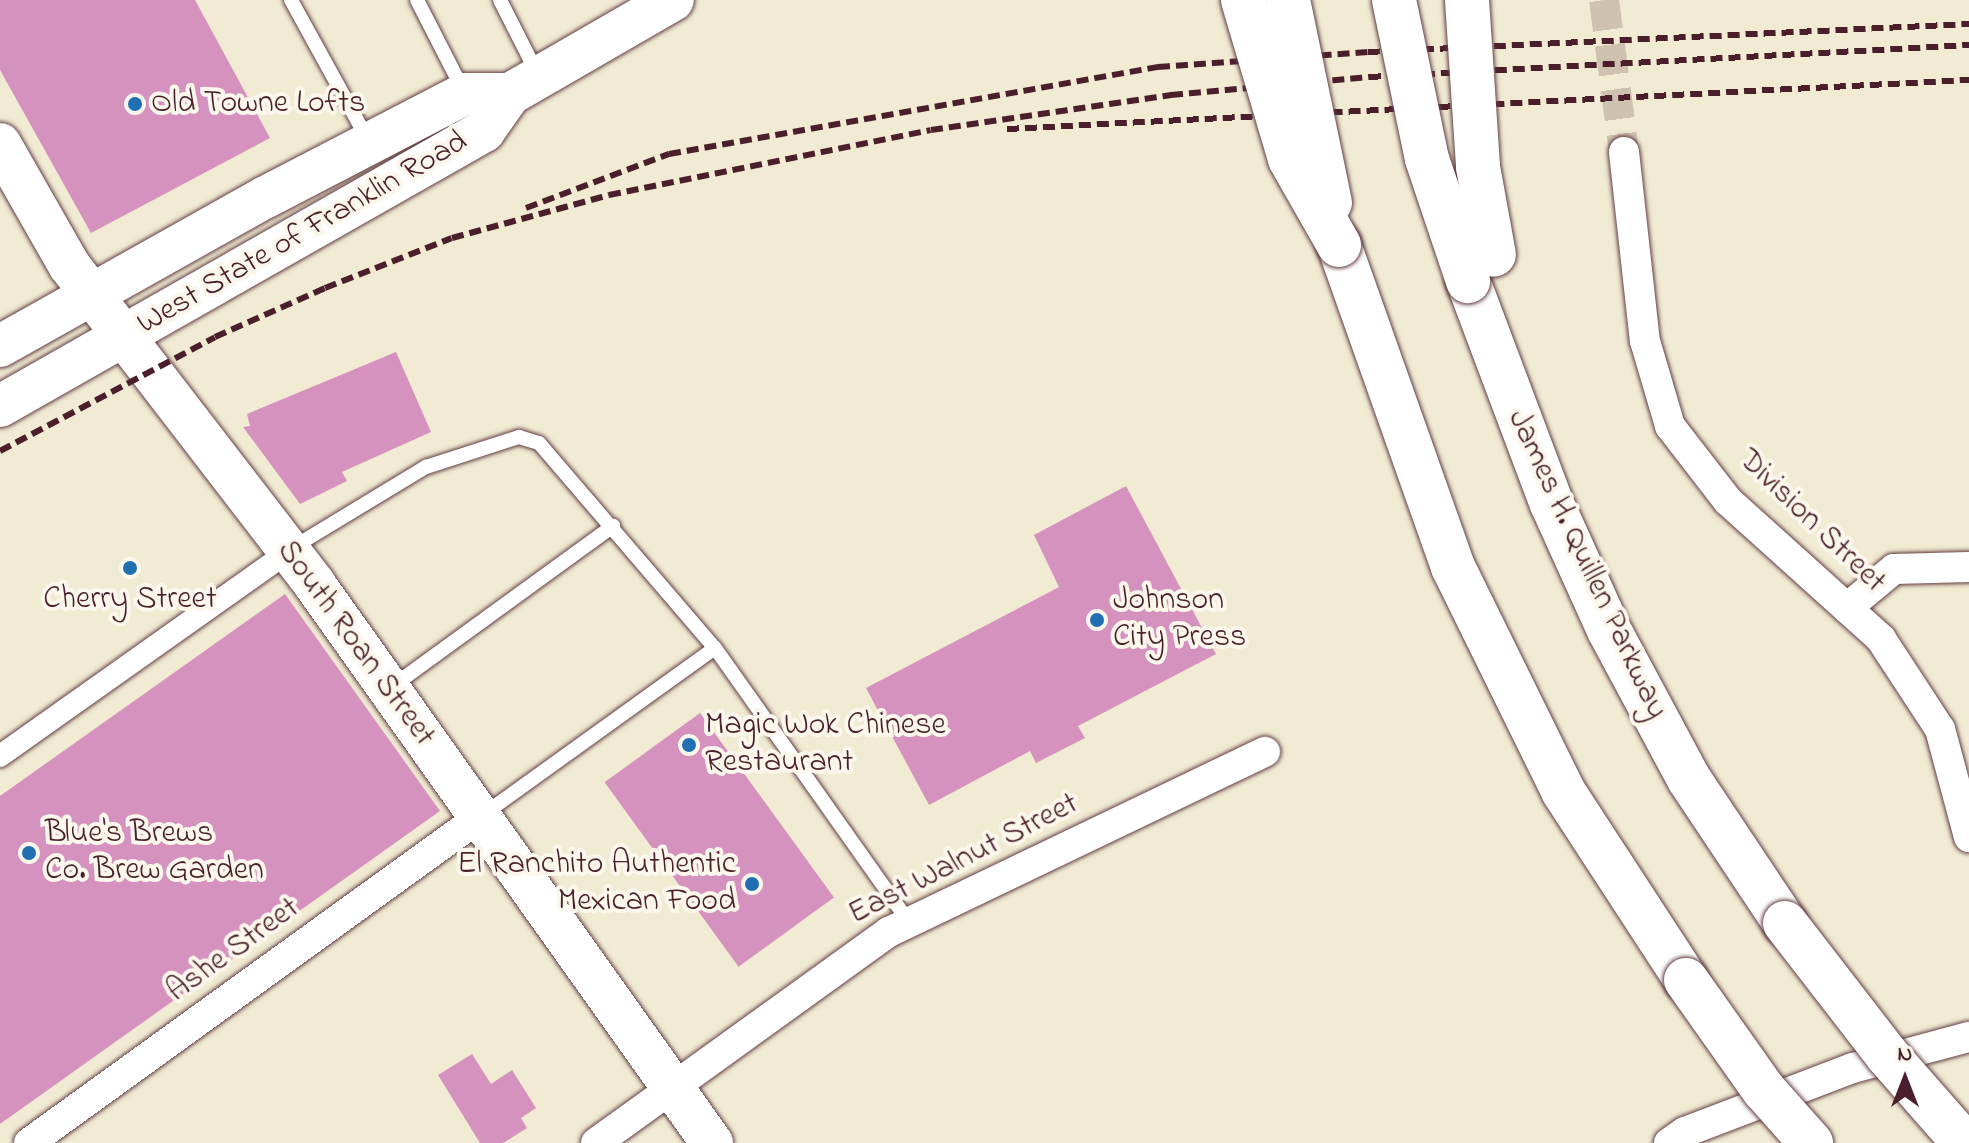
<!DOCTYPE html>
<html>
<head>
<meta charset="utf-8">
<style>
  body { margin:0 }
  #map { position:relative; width:1969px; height:1143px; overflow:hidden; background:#f1ebd3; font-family:"Indie Flower",sans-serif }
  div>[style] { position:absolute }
  .building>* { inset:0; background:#d692be; transform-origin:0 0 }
  .minor-tunnel>* { height:30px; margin-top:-15px; transform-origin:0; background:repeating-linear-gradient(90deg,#d0c2b1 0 30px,transparent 0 45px) }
  .roads { filter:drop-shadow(0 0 2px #633e44) drop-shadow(0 0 2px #633e44) }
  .service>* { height:14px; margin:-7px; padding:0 7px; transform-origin:7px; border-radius:7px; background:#fff }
  .pedestrian>* { height:22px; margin:-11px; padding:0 11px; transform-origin:11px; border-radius:11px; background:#fff }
  .minor>* { height:30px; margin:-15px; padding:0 15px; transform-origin:15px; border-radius:15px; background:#fff }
  .secondary>* { height:42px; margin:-21px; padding:0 21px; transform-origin:21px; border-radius:21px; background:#fff }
  .motorway>* { height:44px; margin:-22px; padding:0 22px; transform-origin:22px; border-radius:22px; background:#fff }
  .rail>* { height:6px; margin-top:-3px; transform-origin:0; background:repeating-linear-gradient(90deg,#4a1f2b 0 12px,transparent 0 18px) }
  .bridges { filter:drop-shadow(0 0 2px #633e44) drop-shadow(0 0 2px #633e44) }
  .motorway-bridge>* { height:44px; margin:-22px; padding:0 22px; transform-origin:22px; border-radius:22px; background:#fff }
  .dots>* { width:22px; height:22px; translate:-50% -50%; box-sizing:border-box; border:4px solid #fbf7ec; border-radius:50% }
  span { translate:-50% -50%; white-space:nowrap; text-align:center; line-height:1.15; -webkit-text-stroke:8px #fbf7ec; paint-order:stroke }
  .poi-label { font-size:32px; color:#4a1f2b }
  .left { translate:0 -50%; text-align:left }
  .right { translate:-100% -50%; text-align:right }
  .street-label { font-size:32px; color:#4a1f2b }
  .north { position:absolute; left:1865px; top:1039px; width:80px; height:80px; -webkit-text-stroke:6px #fbf7ec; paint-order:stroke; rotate:0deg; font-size:22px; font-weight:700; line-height:32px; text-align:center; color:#4a1f2b }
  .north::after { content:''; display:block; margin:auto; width:28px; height:36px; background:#4a1f2b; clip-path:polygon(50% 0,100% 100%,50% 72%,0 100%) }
</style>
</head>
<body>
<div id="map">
  <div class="building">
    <div style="clip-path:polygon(0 0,195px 0,270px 138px,91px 233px,0 70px)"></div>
    <div style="clip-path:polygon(396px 352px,431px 432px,342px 472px,347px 481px,300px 504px,243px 427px,250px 426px,247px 414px)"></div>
    <div style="clip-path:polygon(1126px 486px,1216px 654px,1078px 726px,1085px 738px,1036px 763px,1030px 751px,929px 805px,866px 688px,1059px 587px,1034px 535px)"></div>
    <div style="clip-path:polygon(285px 594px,440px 811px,0 1124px,0 796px)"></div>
    <div style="left:700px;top:713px;width:228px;height:118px;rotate:54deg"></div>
    <div style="clip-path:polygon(472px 1054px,491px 1084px,512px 1070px,536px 1108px,521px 1118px,527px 1128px,503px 1143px,480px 1143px,438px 1075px)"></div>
  </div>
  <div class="minor-tunnel">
    <div style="left:1604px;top:0;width:153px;rotate:82.5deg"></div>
  </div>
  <div class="roads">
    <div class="service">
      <div style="left:291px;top:0;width:160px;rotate:61.2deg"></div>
      <div style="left:417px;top:0;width:101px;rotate:62.9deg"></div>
      <div style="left:500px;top:0;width:84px;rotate:63.1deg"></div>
      <div style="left:292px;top:548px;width:157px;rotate:-31.2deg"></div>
      <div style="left:426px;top:467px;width:98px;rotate:-17.9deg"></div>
      <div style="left:519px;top:437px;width:21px;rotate:17deg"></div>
      <div style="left:539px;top:443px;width:270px;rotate:49.4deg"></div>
      <div style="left:715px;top:648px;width:336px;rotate:54.7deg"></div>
      <div style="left:390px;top:688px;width:276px;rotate:-36deg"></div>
      <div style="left:484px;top:814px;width:284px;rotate:-35.7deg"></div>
    </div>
    <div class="pedestrian">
      <div style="left:0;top:756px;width:354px;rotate:-35.3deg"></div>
    </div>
    <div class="minor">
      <div style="left:1624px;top:152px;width:190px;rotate:83.7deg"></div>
      <div style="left:1645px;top:341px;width:89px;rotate:73.6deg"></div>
      <div style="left:1670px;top:426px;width:95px;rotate:52.3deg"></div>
      <div style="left:1728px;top:501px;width:206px;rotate:42deg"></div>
      <div style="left:1881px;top:639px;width:108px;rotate:56.8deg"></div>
      <div style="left:1940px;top:729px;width:112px;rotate:75deg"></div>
      <div style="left:1847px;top:608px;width:61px;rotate:-39.7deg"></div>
      <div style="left:1894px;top:569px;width:75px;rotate:-1.5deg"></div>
      <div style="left:29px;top:1143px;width:556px;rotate:-35.86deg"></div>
      <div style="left:596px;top:1143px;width:361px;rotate:-35.8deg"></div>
      <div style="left:889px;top:932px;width:417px;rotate:-25.6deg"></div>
      <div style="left:1669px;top:1143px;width:19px;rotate:-35deg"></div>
      <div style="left:1685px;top:1132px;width:180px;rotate:-20.9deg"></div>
      <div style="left:1853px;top:1068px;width:120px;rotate:-15deg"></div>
    </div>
    <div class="secondary">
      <div style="left:0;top:144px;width:139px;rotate:60.3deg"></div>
      <div style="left:69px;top:265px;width:404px;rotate:52.4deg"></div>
      <div style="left:315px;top:585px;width:685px;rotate:54.57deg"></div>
      <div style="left:0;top:346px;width:305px;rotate:-29.3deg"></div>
      <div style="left:266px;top:197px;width:224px;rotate:-27.4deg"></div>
      <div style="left:465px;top:94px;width:45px"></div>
      <div style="left:0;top:406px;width:557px;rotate:-29.6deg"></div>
      <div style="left:484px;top:131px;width:45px;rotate:-54.9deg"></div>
      <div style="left:510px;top:94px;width:188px;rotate:-30deg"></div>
    </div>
    <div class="motorway">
      <div style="left:1339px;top:245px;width:342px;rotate:70.5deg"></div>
      <div style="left:1453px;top:567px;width:250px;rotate:63.8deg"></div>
      <div style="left:1563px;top:791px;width:225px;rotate:56.9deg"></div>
      <div style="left:1468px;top:281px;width:238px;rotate:69.4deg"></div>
      <div style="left:1552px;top:504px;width:138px;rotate:65.7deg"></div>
      <div style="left:1609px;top:630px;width:169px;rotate:61.8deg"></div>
      <div style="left:1689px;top:779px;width:173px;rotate:56.3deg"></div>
    </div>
  </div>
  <div class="rail">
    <div style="left:1007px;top:129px;width:963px;rotate:-2.92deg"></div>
    <div style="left:526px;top:208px;width:153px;rotate:-20.7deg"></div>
    <div style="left:669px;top:154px;width:497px;rotate:-10.1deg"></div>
    <div style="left:1158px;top:67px;width:211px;rotate:-4.1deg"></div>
    <div style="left:1368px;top:52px;width:602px;rotate:-2.67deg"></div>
    <div style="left:0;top:451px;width:243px;rotate:-27.9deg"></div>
    <div style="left:215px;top:337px;width:120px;rotate:-24deg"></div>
    <div style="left:325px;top:288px;width:136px;rotate:-21.5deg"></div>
    <div style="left:452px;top:238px;width:163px;rotate:-15.3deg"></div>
    <div style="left:609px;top:195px;width:328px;rotate:-11.4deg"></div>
    <div style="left:931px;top:130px;width:243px;rotate:-8.3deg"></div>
    <div style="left:1171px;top:95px;width:199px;rotate:-5.2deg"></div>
    <div style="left:1369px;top:77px;width:601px;rotate:-3.05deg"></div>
  </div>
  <div class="bridges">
    <div class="motorway-bridge">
      <div style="left:1243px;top:0;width:166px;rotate:73.5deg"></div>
      <div style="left:1290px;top:159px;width:99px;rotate:60.3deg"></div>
      <div style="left:1288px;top:0;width:207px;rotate:78.3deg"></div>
      <div style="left:1394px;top:0;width:162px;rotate:78.3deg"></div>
      <div style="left:1427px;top:159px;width:129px;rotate:71.4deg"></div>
      <div style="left:1467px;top:0;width:167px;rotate:86.2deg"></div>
      <div style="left:1478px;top:167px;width:89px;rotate:79.7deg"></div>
      <div style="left:1785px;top:923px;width:167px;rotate:52.3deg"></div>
      <div style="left:1887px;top:1055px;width:117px;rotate:48.8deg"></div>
      <div style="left:1686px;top:980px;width:135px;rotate:54.7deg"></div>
      <div style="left:1764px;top:1090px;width:71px;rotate:48.4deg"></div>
    </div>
  </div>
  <div class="dots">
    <div style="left:135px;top:104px;background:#1f6fb2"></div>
    <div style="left:130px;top:568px;background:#1f6fb2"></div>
    <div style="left:1097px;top:620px;background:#1f6fb2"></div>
    <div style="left:689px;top:745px;background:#1f6fb2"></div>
    <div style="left:29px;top:853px;background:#1f6fb2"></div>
    <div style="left:752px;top:884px;background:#1f6fb2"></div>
  </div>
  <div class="poi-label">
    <span class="left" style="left:151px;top:104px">Old Towne Lofts</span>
    <span style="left:130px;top:600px">Cherry Street</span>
    <span class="left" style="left:1113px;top:620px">Johnson<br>City Press</span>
    <span class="left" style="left:705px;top:745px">Magic Wok Chinese<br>Restaurant</span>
    <span class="left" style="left:45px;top:853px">Blue's Brews<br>Co. Brew Garden</span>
    <span class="right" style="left:736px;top:884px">El Ranchito Authentic<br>Mexican Food</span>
  </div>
  <div class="street-label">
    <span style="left:303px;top:234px;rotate:-30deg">West State of Franklin Road</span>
    <span style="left:1811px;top:522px;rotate:44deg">Division Street</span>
    <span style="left:1586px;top:565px;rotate:65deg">James H. Quillen Parkway</span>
    <span style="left:355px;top:644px;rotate:54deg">South Roan Street</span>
    <span style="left:964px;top:860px;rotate:-27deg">East Walnut Street</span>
    <span style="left:234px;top:951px;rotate:-36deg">Ashe Street</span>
  </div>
  <div class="north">N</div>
</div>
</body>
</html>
